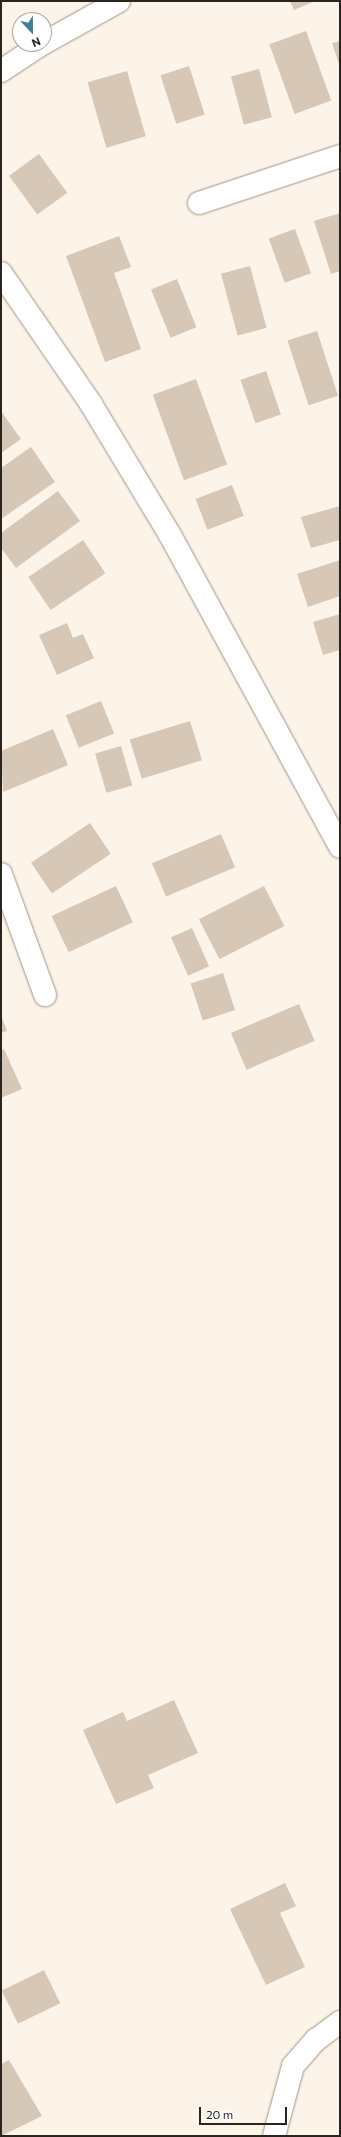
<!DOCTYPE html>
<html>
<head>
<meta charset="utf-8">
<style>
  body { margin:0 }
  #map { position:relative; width:341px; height:2137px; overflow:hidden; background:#fdf4e9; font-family:Commissioner,sans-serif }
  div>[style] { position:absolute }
  .building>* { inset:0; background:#d6c7b6; transform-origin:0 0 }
  .roads { filter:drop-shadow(0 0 1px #a29484) drop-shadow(0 0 1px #a29484) }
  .street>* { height:22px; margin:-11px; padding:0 11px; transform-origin:11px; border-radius:11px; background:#fff }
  span { translate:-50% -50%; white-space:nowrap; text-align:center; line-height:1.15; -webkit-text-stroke:3px #fff; paint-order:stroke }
  .frame { position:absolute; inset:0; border:2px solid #29241e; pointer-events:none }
  .north { position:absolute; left:12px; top:12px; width:40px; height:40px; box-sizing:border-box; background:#fff; border:1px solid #a9a7a5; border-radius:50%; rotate:158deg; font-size:11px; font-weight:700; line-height:16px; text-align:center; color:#29241e }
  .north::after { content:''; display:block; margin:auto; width:14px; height:18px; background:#408094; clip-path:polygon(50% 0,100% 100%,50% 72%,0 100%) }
  .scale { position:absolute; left:199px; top:2107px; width:88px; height:18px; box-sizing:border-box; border:2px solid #29241e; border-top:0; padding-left:5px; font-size:12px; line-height:14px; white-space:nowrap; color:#29241e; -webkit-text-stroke:3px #fff; paint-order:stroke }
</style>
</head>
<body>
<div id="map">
  <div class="building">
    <div style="clip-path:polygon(290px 1px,315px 1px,294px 10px)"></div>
    <div style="left:306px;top:31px;width:74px;height:39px;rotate:70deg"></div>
    <div style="clip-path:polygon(340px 41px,340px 67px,332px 43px)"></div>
    <div style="left:189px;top:66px;width:51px;height:30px;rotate:72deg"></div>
    <div style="left:259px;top:69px;width:50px;height:29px;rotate:75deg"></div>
    <div style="left:127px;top:71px;width:68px;height:41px;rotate:74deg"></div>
    <div style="left:39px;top:154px;width:48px;height:37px;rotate:54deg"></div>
    <div style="clip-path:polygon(340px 213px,340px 271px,331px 274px,314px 221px)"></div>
    <div style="left:295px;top:229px;width:47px;height:28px;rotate:70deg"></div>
    <div style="clip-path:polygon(119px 236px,131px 267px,114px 273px,141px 349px,105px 362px,66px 256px)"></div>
    <div style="left:250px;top:266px;width:64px;height:30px;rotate:75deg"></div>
    <div style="left:177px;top:279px;width:52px;height:28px;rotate:68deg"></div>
    <div style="left:317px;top:331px;width:68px;height:31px;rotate:72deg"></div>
    <div style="left:266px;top:371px;width:46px;height:27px;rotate:71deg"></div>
    <div style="left:196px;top:379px;width:91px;height:46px;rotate:70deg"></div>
    <div style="clip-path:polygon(1px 411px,21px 439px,1px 453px)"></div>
    <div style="clip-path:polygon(31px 447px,55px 482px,1px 519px,1px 468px)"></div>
    <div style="left:232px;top:485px;width:33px;height:39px;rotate:69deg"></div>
    <div style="clip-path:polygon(58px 491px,80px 521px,16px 568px,1px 548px,1px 533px)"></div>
    <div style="clip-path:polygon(340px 506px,340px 540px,311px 548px,301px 517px)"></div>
    <div style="left:83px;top:540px;width:40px;height:66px;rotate:56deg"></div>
    <div style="clip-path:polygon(340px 560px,340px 596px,308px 607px,297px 574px)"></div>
    <div style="clip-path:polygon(340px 614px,340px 650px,323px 655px,313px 622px)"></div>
    <div style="clip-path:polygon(67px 623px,73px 638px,83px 634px,94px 658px,57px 675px,39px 635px)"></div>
    <div style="left:101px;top:701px;width:35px;height:38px;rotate:68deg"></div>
    <div style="left:190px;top:721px;width:41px;height:63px;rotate:73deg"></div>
    <div style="clip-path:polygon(53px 729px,68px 765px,3px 792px,1px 751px)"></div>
    <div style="left:121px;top:746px;width:41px;height:27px;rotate:74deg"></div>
    <div style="left:90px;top:823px;width:37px;height:71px;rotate:56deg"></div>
    <div style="left:221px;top:834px;width:36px;height:75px;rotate:67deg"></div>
    <div style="left:116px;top:886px;width:40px;height:71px;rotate:65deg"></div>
    <div style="left:264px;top:886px;width:45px;height:73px;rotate:63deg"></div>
    <div style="left:192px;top:928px;width:42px;height:23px;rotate:66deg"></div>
    <div style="left:223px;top:973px;width:39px;height:34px;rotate:72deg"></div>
    <div style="left:299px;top:1004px;width:40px;height:74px;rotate:67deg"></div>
    <div style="clip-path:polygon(1px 1015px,7px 1031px,1px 1033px)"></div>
    <div style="clip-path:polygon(4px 1049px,22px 1089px,1px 1098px,1px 1050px)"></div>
    <div style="clip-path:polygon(174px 1700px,198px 1753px,148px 1775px,154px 1788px,116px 1804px,83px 1730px,123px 1712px,127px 1721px)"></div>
    <div style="clip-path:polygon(285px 1883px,296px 1906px,280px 1913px,305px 1967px,266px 1985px,230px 1909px)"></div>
    <div style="left:44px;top:1970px;width:37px;height:47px;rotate:64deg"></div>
    <div style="clip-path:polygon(9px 2060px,42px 2116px,1px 2136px,1px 2064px)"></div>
  </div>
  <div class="roads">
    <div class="street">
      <div style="left:44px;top:43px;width:86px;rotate:-29.2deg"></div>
      <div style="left:1px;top:71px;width:49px;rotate:-33.4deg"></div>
      <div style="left:199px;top:203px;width:149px;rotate:-18.4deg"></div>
      <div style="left:1px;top:273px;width:159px;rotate:55.5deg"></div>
      <div style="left:91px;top:404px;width:153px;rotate:58.9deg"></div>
      <div style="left:170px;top:535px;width:355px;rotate:61.4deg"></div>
      <div style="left:1px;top:874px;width:129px;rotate:70deg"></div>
      <div style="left:274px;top:2136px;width:73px;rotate:-74.8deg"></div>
      <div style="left:293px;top:2066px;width:35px;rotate:-49deg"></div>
      <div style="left:316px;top:2040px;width:30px;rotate:-37deg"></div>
    </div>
  </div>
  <div class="frame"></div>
  <div class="north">N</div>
  <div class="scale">20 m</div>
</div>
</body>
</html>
